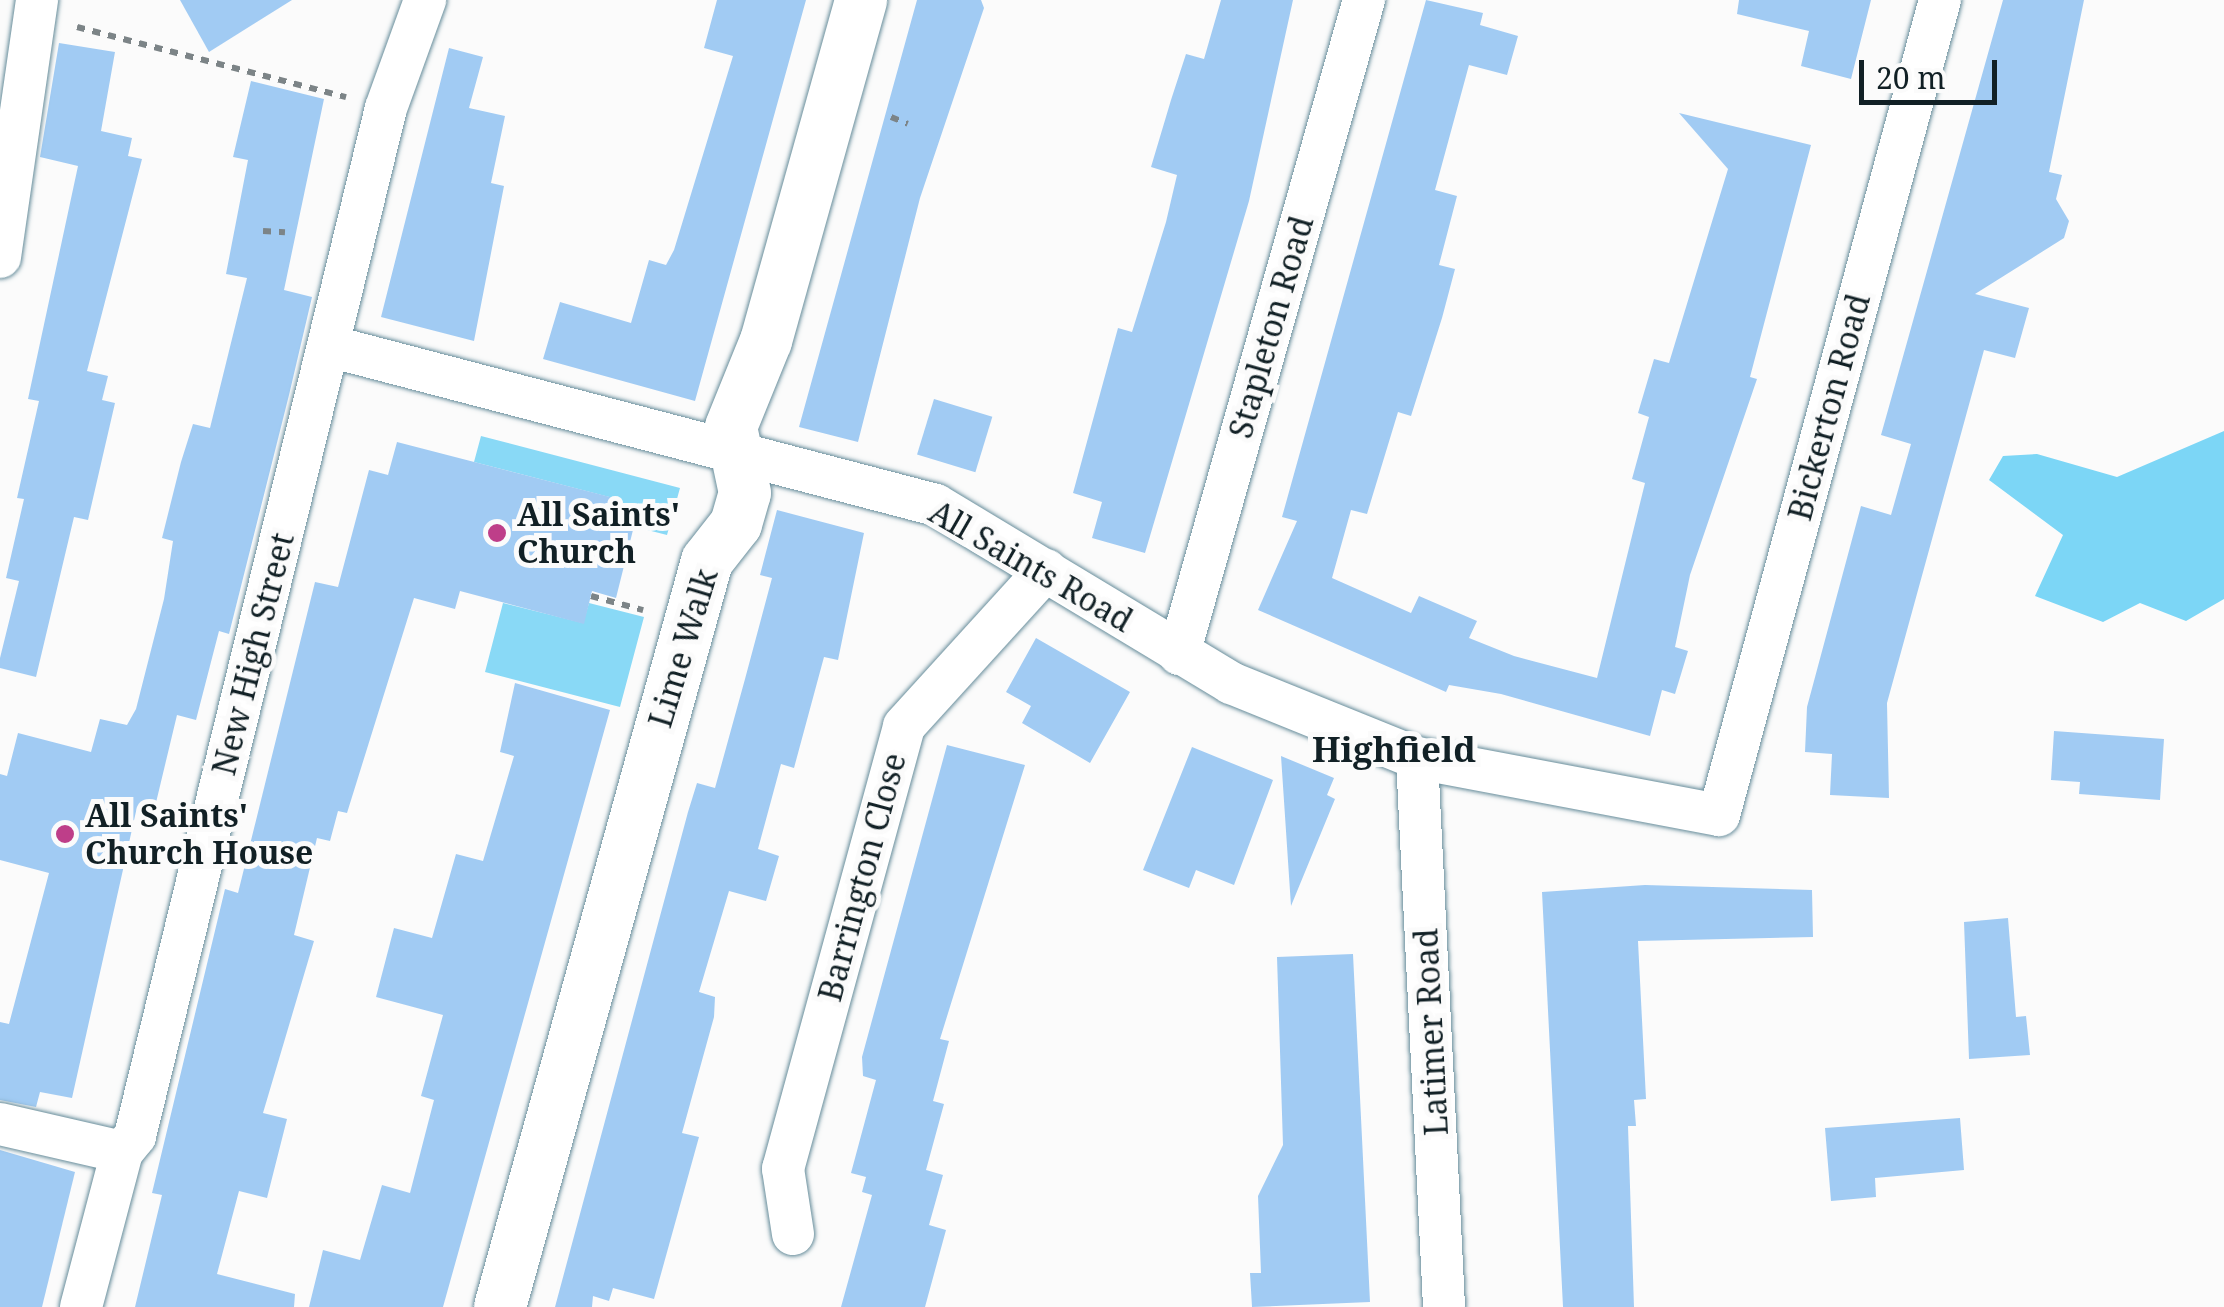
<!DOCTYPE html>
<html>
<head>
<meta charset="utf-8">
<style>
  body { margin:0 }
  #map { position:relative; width:2224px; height:1307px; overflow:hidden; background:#fbfbfb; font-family:"Noto Serif",serif }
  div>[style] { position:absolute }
  .green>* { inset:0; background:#89d9f6 }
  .forest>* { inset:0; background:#7cd6f6 }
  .building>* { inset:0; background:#a1cbf3; transform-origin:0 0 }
  .path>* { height:6px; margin-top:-3px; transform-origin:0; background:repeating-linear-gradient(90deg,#7c8487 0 8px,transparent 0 16px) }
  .roads { filter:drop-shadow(0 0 2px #678d9b) drop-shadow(0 0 2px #678d9b) }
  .minor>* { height:42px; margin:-21px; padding:0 21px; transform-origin:21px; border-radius:21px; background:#fff }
  .tertiary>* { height:52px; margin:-26px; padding:0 26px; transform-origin:26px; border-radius:26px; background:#fff }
  .dots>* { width:28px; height:28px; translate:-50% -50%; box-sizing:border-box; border:5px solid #fbfbfb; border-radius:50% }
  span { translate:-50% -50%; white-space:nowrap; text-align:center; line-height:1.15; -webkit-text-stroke:10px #fbfbfb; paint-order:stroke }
  .street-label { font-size:32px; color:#112025 }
  .poi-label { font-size:32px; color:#112025; font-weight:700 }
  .left { translate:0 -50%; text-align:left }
  .neighbourhood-label { font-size:35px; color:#112025; font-weight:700 }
  .scale { position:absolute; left:1859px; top:60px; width:138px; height:45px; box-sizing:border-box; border:5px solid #112025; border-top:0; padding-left:12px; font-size:30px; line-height:35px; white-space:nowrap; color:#112025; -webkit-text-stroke:8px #fbfbfb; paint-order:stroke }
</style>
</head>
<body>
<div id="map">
  <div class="green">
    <div style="clip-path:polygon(481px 436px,680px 488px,667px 535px,612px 521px,617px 499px,474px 462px)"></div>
    <div style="clip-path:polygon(503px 603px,583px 623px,589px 603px,644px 617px,620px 707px,485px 672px)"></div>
  </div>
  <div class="forest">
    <div style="clip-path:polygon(2224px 431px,2224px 599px,2186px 621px,2140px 603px,2103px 622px,2035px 596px,2063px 535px,1989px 480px,2003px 456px,2037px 454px,2117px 477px)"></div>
  </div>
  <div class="building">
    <div style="clip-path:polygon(180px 0,292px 0,209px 52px)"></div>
    <div style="clip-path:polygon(717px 0,806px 0,695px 401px,543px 359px,560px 302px,631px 323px,649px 260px,666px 265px,674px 250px,733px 56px,704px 48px)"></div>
    <div style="clip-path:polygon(917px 0,981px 0,984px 8px,920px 198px,858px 442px,799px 427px)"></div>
    <div style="clip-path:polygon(1221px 0,1293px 0,1249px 201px,1145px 553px,1092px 538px,1102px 502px,1073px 493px,1118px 328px,1132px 332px,1166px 222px,1177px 175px,1151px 167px,1171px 100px,1186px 54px,1204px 59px)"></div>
    <div style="clip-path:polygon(1426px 0,1483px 13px,1480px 25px,1518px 36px,1507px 75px,1469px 65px,1435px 190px,1457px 196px,1439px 265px,1455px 269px,1442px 318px,1411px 416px,1398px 412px,1367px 514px,1351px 510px,1332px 578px,1411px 613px,1419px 596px,1477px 621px,1469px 638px,1514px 656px,1597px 678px,1645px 483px,1632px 479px,1649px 417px,1638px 413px,1654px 359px,1669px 363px,1728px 169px,1679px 113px,1811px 145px,1750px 377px,1757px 379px,1690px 575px,1675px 647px,1688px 651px,1675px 694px,1662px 690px,1650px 736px,1501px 694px,1449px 685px,1446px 692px,1258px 610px,1297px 521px,1282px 517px)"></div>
    <div style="clip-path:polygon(1739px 0,1871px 0,1851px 79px,1801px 66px,1809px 31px,1737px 14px)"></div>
    <div style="clip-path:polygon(2003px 0,2084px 0,2049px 172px,2062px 175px,2056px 199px,2069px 221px,2064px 238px,1975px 294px,2029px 308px,2015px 358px,1984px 350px,1887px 703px,1889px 798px,1830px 795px,1832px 754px,1805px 752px,1807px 707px,1861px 506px,1891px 515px,1911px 444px,1881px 435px)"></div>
    <div style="clip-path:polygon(59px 43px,115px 52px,101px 131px,132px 138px,128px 156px,142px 159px,87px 371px,108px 376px,102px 400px,115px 403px,88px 520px,74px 517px,36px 677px,0 668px,0 658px,19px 581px,6px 578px,24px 499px,17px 498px,39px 401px,28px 399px,78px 166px,40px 157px)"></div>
    <div style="clip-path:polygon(449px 48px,483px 57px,469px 108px,505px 116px,491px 183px,504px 186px,474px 341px,381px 317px)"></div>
    <div style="clip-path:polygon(251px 81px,324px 99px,284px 290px,312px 297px,289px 395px,229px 634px,219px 631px,196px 720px,177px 715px,154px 811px,137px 807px,72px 1098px,40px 1092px,36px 1107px,0 1100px,0 1022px,9px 1024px,49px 873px,0 860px,0 774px,7px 776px,18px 733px,91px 752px,100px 719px,127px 725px,136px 709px,164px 599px,173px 541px,162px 538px,181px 462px,193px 424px,210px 428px,247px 278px,226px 274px,248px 160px,233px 157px)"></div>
    <div style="left:934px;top:399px;width:61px;height:58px;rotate:17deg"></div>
    <div style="clip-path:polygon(397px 442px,618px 499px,612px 521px,634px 526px,616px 598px,592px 591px,584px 624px,460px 591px,455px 609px,414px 598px,347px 813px,338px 811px,330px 841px,317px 838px,294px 935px,314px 941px,263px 1113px,287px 1119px,267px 1198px,239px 1191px,217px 1274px,295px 1294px,294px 1307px,135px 1307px,162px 1195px,152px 1193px,225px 889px,238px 893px,315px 582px,338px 587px,369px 470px,388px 475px)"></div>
    <div style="clip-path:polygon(777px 510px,864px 533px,838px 660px,824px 657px,794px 768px,781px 764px,758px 849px,779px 856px,766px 901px,729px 891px,699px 992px,715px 997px,714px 1017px,682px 1133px,699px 1137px,654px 1299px,613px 1288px,609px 1301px,593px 1296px,592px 1307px,555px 1307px,688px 812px,697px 783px,715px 788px,745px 679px,772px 578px,760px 575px)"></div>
    <div style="clip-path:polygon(1036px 638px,1130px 692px,1090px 763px,1022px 723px,1031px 706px,1006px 692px)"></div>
    <div style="clip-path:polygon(515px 683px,610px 710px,443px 1307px,309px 1307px,323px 1250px,360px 1260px,382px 1185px,410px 1193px,434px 1100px,421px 1096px,443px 1015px,376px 997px,394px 928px,432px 938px,456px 854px,483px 861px,514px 756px,500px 752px)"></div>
    <div style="clip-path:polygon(2054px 731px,2164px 739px,2160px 800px,2079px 794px,2080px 782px,2051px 780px)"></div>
    <div style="clip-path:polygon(947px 745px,1025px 765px,940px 1039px,949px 1041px,933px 1101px,944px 1104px,926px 1170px,943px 1175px,929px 1225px,946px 1230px,925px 1307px,841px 1307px,872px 1195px,862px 1192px,866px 1177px,851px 1173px,876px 1080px,863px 1076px,862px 1057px)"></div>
    <div style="clip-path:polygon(1192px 747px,1273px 780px,1234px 885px,1196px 870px,1189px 888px,1143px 870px)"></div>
    <div style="clip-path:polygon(1281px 756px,1334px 778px,1327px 795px,1335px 799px,1291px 906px)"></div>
    <div style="clip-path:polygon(1645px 885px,1812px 890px,1813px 937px,1638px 941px,1646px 1099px,1634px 1100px,1636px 1126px,1628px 1126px,1634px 1307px,1563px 1307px,1542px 892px)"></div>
    <div style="clip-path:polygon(2008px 918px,2016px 1017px,2026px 1016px,2030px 1055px,1969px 1059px,1964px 922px)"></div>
    <div style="clip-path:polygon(1353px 954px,1370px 1302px,1252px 1307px,1250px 1273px,1261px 1273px,1258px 1196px,1283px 1145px,1277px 957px)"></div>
    <div style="clip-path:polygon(1960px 1118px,1964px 1170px,1875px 1178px,1876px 1197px,1831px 1201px,1825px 1128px)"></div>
    <div style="clip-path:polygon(0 1150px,75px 1172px,42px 1307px,0 1307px)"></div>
  </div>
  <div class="path">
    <div style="left:77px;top:27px;width:278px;rotate:14.6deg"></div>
    <div style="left:891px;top:117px;width:18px;rotate:22deg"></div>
    <div style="left:263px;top:231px;width:22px;rotate:3deg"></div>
    <div style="left:591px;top:596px;width:54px;rotate:15.1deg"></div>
  </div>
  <div class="roads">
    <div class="minor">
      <div style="left:0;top:257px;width:260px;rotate:-81.8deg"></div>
      <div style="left:329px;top:346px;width:627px;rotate:14.68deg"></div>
      <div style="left:936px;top:505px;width:345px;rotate:31.1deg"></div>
      <div style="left:1231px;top:683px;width:201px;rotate:22deg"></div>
      <div style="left:1417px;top:758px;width:307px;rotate:10.7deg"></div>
      <div style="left:1719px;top:815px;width:844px;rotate:-74.83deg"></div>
      <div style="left:1179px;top:654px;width:680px;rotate:-74.21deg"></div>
      <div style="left:1417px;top:758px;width:550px;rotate:87.18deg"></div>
      <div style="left:0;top:1124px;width:125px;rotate:12.9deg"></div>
      <div style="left:793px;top:1234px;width:66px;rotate:-98.7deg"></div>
      <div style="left:783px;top:1169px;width:459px;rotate:-74.7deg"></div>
      <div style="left:904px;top:726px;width:211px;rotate:-47.7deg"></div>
      <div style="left:81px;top:1307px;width:160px;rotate:-75.2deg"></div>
      <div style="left:122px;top:1152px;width:21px;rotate:-51deg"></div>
      <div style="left:135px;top:1136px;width:1058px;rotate:-76.28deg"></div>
      <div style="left:386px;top:108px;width:115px;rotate:-70.1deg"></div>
    </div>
    <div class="tertiary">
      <div style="left:500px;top:1307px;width:774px;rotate:-74.49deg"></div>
      <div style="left:707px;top:561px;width:47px;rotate:-51.9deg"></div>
      <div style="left:736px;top:524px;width:32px;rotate:-74deg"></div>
      <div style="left:745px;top:493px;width:67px;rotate:-102deg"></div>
      <div style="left:731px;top:427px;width:93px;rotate:-67.9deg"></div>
      <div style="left:766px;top:341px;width:354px;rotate:-74.4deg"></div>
    </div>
  </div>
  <div class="dots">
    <div style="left:497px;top:533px;background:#be3e89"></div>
    <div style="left:65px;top:834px;background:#be3e89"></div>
  </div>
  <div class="street-label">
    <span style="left:1271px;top:327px;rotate:-74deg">Stapleton Road</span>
    <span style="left:1829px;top:407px;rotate:-75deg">Bickerton Road</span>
    <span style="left:1031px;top:566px;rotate:30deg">All Saints Road</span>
    <span style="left:683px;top:648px;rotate:-73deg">Lime Walk</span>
    <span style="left:253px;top:654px;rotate:-76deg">New High Street</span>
    <span style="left:862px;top:877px;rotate:-75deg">Barrington Close</span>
    <span style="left:1431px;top:1032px;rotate:-93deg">Latimer Road</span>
  </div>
  <div class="poi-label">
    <span class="left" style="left:517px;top:533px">All Saints'<br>Church</span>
    <span class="left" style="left:85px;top:834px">All Saints'<br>Church House</span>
  </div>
  <div class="neighbourhood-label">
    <span style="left:1394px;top:749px">Highfield</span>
  </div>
  <div class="scale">20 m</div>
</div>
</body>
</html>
